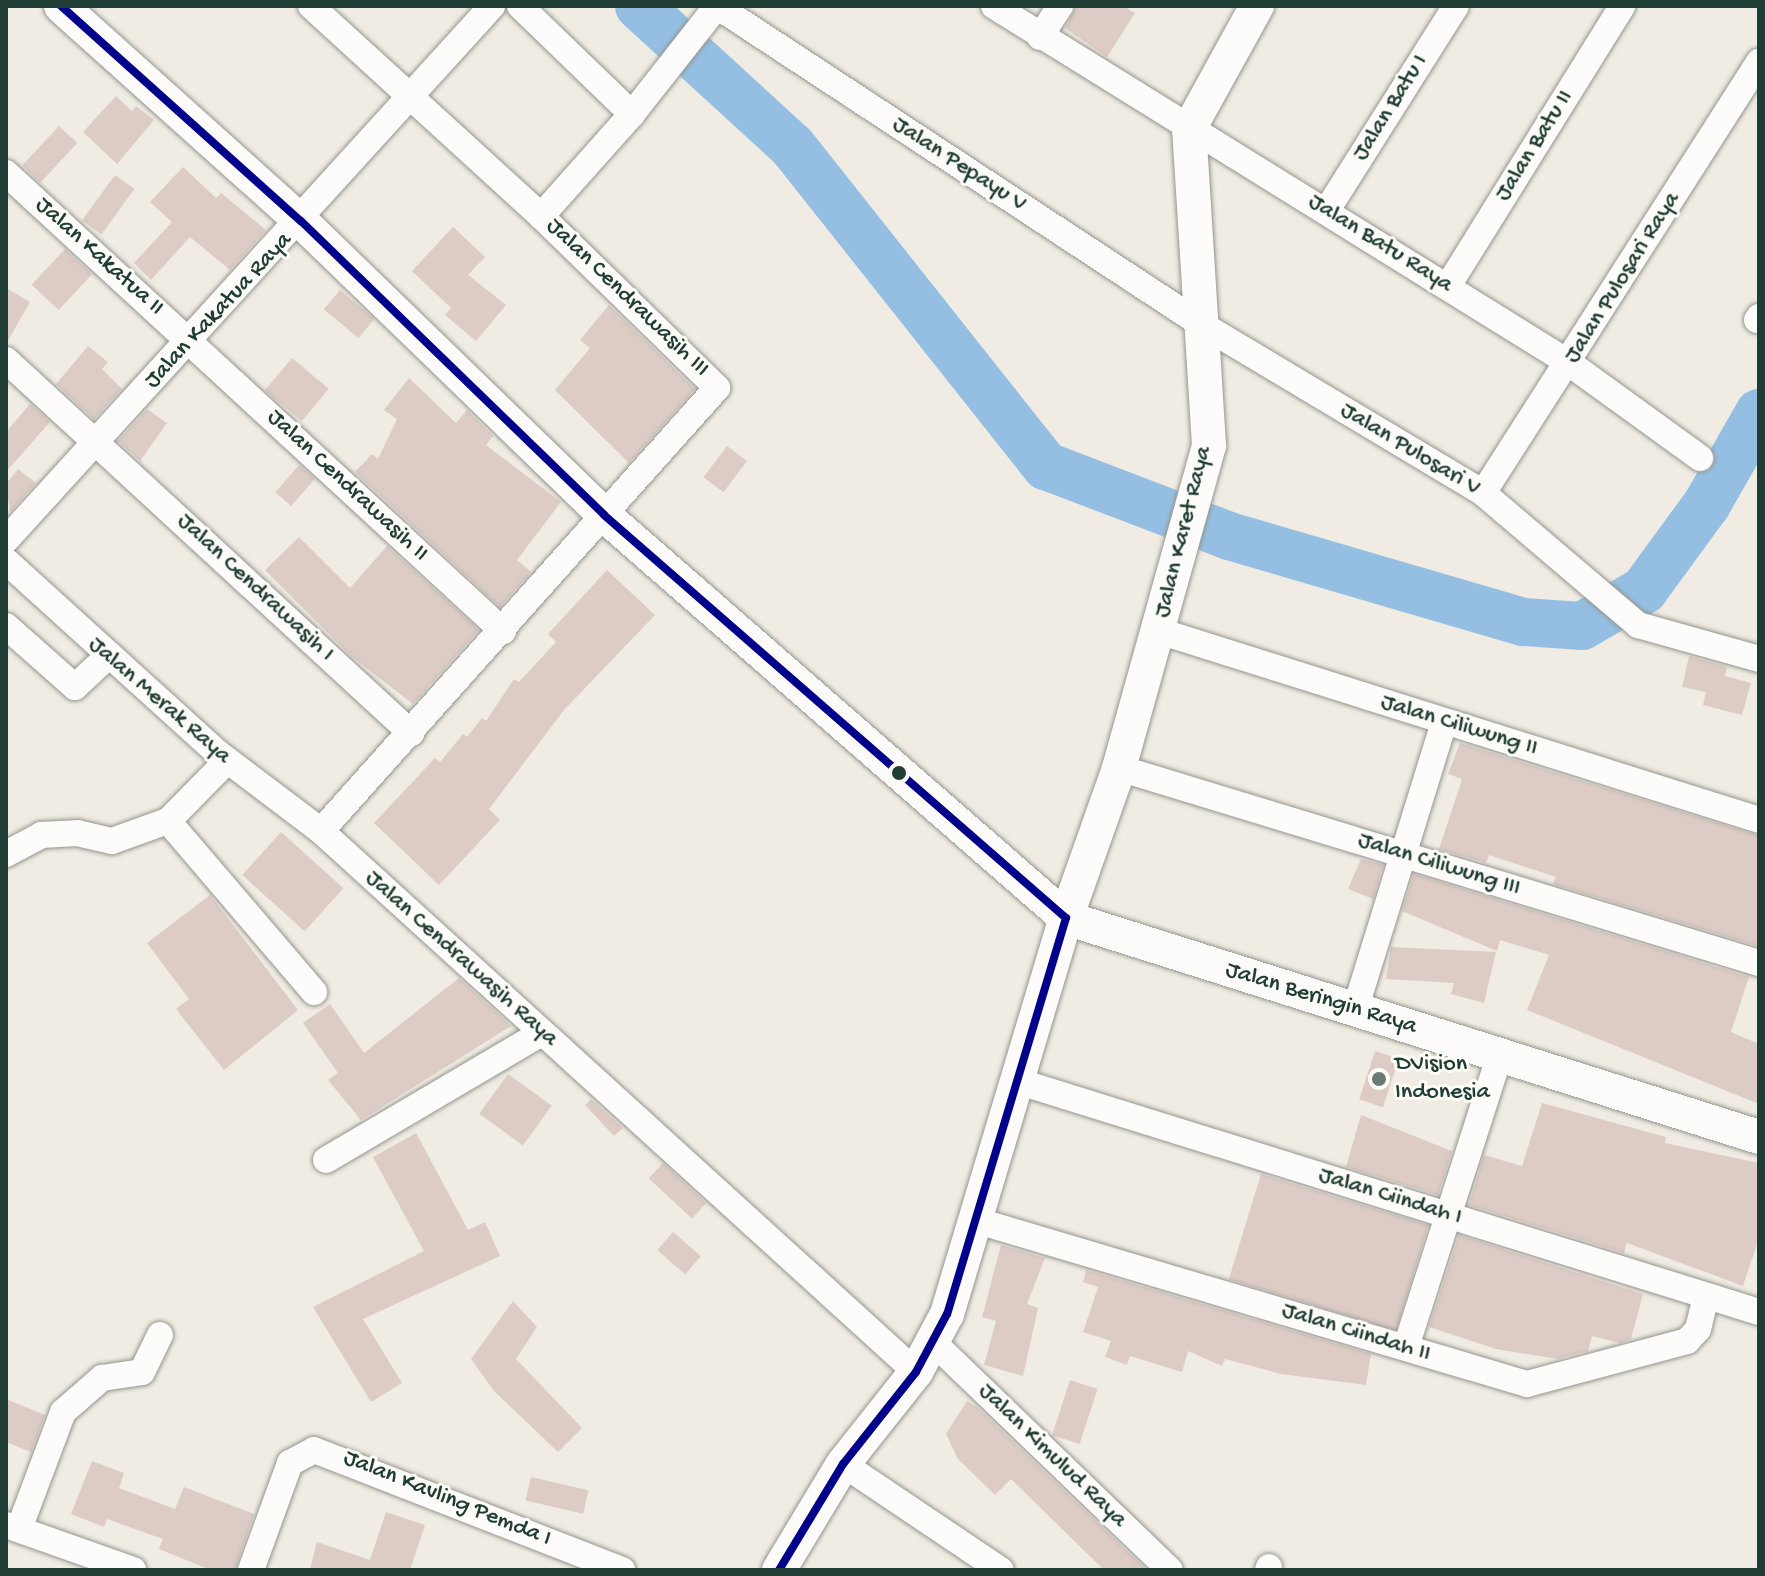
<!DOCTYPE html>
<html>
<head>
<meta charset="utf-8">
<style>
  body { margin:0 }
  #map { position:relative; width:1765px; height:1576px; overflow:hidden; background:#f0ece3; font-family:"Gochi Hand",sans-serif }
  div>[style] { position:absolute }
  .river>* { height:48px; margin:-24px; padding:0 24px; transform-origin:24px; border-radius:24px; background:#95bfe2 }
  .building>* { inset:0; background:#ddcbc6; transform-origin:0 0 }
  .roads { filter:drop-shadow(0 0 2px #939690) drop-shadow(0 0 2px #939690) }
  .minor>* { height:26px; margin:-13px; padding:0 13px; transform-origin:13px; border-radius:13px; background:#fdfcfb }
  .tertiary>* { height:34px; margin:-17px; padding:0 17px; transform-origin:17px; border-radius:17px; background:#fdfcfb }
  .bus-1>* { height:8px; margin:-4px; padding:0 4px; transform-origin:4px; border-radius:4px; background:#00008b }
  .dots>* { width:22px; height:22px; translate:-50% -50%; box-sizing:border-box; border:4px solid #fdfcf7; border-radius:50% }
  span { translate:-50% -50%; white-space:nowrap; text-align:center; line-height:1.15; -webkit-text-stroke:6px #fdfcf7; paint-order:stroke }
  .street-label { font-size:24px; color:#1f3d34 }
  .poi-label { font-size:24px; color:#1f3d34 }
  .left { translate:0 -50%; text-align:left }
  .frame { position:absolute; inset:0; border:8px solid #1f3d34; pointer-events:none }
</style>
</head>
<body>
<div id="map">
  <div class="river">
    <div style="left:639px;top:6px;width:207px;rotate:42.5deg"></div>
    <div style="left:792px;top:146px;width:409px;rotate:51.6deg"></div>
    <div style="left:1046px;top:466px;width:196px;rotate:20.9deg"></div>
    <div style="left:1229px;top:536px;width:306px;rotate:16.3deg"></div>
    <div style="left:1523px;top:622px;width:59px;rotate:3.9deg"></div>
    <div style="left:1582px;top:626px;width:72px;rotate:-30.1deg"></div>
    <div style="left:1644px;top:590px;width:107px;rotate:-53.8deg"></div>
    <div style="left:1707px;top:504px;width:105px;rotate:-60.3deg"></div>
  </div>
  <div class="building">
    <div style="clip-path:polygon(1123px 6px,1135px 13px,1107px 57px,1065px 28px,1077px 6px)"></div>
    <div style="clip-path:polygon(116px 96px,132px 111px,136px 106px,154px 120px,117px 164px,83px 132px)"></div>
    <div style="left:59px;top:126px;width:25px;height:54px;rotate:43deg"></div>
    <div style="clip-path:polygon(183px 167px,216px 198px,221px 193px,266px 230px,230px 270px,190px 237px,151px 280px,134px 263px,172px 222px,150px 202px)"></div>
    <div style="left:115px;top:175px;width:24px;height:56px;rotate:36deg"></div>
    <div style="clip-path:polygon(453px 227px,485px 257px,468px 275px,506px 305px,476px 341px,445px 315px,451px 308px,412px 271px)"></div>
    <div style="left:65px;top:249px;width:37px;height:49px;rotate:43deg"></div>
    <div style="clip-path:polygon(6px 288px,30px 302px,6px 344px)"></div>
    <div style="left:340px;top:290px;width:45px;height:25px;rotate:40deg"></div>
    <div style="clip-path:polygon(609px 305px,695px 389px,629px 463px,555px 390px,590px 348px,580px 340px)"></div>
    <div style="clip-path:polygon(88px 346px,108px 362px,102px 369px,122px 389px,94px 419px,56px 384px)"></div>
    <div style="left:292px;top:358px;width:48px;height:42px;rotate:40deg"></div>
    <div style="clip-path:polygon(409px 378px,456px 423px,467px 410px,493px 436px,486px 445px,561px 502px,517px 560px,531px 572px,500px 607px,355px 472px,372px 454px,378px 459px,397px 419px,384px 410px)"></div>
    <div style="clip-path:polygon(30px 404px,50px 422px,6px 472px,6px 432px)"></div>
    <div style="clip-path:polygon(147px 409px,167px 423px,140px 461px,118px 441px)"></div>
    <div style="left:727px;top:446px;width:25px;height:39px;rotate:37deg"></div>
    <div style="left:299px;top:465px;width:21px;height:36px;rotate:41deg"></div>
    <div style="clip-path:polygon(18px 469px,36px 483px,10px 512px,6px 484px)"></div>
    <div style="clip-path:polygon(299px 537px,350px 588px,387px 546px,479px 630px,413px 704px,352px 657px,265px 570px)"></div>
    <div style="clip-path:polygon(607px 570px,655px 615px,564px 710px,489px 809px,500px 820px,439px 885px,374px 823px,435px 758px,440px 762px,463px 734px,467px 737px,482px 718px,486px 721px,514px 679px,519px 682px,556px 642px,548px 634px)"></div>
    <div style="clip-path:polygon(1689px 656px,1727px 667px,1725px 676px,1751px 683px,1742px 715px,1703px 705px,1706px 692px,1682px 687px)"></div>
    <div style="clip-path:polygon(1460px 743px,1759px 836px,1758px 946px,1553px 884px,1556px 877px,1489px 855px,1486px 863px,1439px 849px,1462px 779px,1448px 774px)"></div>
    <div style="left:281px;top:832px;width:84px;height:58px;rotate:42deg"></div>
    <div style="clip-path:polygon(1361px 859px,1383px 865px,1373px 899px,1348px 889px)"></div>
    <div style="clip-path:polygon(1414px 874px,1749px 977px,1731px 1032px,1759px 1044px,1759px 1104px,1527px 1010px,1549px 955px,1500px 940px,1497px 951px,1402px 911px)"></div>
    <div style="clip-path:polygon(210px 895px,298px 1010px,224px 1070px,176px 1009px,189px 999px,147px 943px)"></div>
    <div style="clip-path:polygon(1391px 947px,1496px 952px,1484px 1003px,1451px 994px,1454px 983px,1386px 979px)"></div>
    <div style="clip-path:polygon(459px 978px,511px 1026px,361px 1120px,328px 1080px,338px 1073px,303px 1023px,330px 1004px,364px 1053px)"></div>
    <div style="left:1375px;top:1051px;width:25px;height:51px;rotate:18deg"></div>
    <div style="left:508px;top:1074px;width:54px;height:49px;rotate:36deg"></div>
    <div style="clip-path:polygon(591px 1099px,623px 1128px,614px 1136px,585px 1105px)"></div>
    <div style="clip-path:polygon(1542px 1103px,1666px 1137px,1665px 1143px,1759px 1163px,1759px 1238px,1743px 1286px,1627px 1243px,1624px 1253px,1469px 1205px,1484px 1155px,1522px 1166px)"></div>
    <div style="clip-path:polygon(1361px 1115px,1452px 1151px,1438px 1195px,1346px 1167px)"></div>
    <div style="clip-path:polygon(416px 1133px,468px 1230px,485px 1222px,500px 1256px,363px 1319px,402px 1383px,371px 1402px,313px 1307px,424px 1251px,373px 1157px)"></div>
    <div style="left:663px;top:1163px;width:59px;height:21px;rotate:43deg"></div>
    <div style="left:1261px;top:1174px;width:175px;height:110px;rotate:17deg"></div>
    <div style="left:673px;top:1232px;width:37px;height:24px;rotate:41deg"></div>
    <div style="clip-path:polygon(1459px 1235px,1643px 1294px,1631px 1339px,1620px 1343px,1592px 1336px,1588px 1351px,1557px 1359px,1496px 1349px,1429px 1327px)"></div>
    <div style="clip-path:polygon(1001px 1245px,1045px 1258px,1027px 1304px,1038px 1308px,1023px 1376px,984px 1365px,996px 1321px,982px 1317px)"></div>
    <div style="clip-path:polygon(1086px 1270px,1371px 1354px,1366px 1385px,1281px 1374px,1225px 1359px,1222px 1366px,1188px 1351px,1182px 1372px,1130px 1356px,1127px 1365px,1105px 1357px,1111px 1341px,1083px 1332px,1098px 1287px,1083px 1282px)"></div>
    <div style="clip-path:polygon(513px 1301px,537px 1327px,516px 1359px,582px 1428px,558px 1452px,494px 1391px,471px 1359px)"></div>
    <div style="left:1070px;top:1380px;width:29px;height:58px;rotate:18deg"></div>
    <div style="clip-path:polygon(6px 1399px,45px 1415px,31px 1452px,6px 1442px)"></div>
    <div style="clip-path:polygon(967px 1401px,978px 1408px,1147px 1570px,1104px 1570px,1011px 1479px,995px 1495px,958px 1459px,946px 1434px)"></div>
    <div style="clip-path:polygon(92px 1461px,124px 1473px,119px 1488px,175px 1509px,184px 1487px,254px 1514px,235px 1570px,211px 1570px,159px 1549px,163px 1539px,107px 1519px,104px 1527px,71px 1514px)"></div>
    <div style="left:531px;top:1477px;width:59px;height:24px;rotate:13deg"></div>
    <div style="clip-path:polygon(386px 1512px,425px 1525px,410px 1570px,310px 1570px,317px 1542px,370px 1560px)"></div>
  </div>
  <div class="roads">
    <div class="minor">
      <div style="left:311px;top:6px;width:311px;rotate:42.4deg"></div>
      <div style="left:541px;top:216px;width:246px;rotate:44.3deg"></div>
      <div style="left:717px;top:388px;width:594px;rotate:131.79deg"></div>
      <div style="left:520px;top:6px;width:156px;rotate:44deg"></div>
      <div style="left:632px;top:114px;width:137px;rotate:131.7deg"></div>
      <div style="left:717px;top:6px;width:579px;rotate:33.31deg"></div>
      <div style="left:1201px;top:324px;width:329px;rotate:30.9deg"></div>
      <div style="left:1483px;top:493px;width:204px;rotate:40.4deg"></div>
      <div style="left:1638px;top:625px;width:126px;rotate:15.7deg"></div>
      <div style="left:994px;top:6px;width:677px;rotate:31.83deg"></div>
      <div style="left:1569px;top:363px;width:162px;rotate:35.9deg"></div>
      <div style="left:1040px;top:37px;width:37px;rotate:-57deg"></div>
      <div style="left:632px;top:114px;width:137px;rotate:-51.8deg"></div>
      <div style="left:6px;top:173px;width:676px;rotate:42.66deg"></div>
      <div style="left:1327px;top:210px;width:241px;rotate:-57.7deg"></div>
      <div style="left:1448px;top:286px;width:330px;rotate:-58.1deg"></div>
      <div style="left:1757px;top:320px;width:4px;rotate:-56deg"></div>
      <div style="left:6px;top:360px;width:551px;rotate:42.64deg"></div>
      <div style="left:1483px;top:493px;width:512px;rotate:-57.37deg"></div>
      <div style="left:6px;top:540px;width:722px;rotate:-47.69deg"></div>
      <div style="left:6px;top:561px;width:286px;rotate:42.2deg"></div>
      <div style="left:218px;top:753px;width:129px;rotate:37.1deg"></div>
      <div style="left:321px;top:831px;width:804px;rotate:42.28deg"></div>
      <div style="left:6px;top:626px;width:92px;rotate:41.5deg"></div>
      <div style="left:75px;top:687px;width:44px;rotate:-43.2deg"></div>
      <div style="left:1159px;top:631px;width:629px;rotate:17.48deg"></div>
      <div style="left:227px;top:761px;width:84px;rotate:134.5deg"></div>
      <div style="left:168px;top:821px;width:225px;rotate:49.5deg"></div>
      <div style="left:1119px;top:768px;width:669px;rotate:16.95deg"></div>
      <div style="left:6px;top:854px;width:40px;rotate:-28deg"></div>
      <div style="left:41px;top:835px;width:36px;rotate:-3deg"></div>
      <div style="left:77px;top:833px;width:36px;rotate:13deg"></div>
      <div style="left:112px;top:841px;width:59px;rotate:-19.7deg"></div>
      <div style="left:1355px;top:1010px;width:301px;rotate:-72.8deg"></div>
      <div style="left:1020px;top:1082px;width:774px;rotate:17.29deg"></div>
      <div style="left:326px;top:1160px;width:251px;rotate:-30.5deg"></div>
      <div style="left:978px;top:1221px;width:573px;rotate:16.54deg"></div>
      <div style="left:1527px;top:1384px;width:166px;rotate:-15deg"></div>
      <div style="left:1687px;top:1341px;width:16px;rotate:-47deg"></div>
      <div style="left:1698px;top:1329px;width:32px;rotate:-76deg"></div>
      <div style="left:934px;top:1343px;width:327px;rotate:43.9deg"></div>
      <div style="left:1406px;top:1347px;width:307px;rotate:-72.2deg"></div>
      <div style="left:843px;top:1464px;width:190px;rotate:33.9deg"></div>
      <div style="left:6px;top:1525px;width:135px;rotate:19.5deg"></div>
      <div style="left:19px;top:1529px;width:125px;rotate:-69.4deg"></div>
      <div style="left:63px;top:1412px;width:52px;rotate:-41.1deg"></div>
      <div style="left:102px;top:1378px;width:40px;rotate:-8.5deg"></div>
      <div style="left:142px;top:1372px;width:41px;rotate:-64.1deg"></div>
      <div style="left:251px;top:1570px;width:114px;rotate:-70deg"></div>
      <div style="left:290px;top:1463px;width:27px;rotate:-28deg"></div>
      <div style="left:314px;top:1450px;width:331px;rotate:21.3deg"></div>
      <div style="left:1268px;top:1570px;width:3px;rotate:-72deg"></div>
    </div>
    <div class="tertiary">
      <div style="left:61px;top:6px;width:322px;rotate:41.9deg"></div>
      <div style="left:301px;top:221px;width:422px;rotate:44.1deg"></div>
      <div style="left:604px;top:515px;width:613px;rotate:41.1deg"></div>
      <div style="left:1066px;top:918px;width:727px;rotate:17.54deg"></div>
      <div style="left:779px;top:1570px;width:124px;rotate:-58.9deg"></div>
      <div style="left:843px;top:1464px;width:117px;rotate:-51.6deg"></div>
      <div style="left:916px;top:1372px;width:66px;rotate:-61.9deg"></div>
      <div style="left:947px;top:1314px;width:413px;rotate:-73.3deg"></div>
      <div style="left:1066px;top:918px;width:159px;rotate:-70.5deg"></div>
      <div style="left:1119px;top:768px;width:335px;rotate:-74.4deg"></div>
      <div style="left:1209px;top:445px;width:317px;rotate:-93.6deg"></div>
      <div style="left:1189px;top:129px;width:141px;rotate:-61.1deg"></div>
    </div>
  </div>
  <div class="bus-1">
    <div style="left:61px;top:6px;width:322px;rotate:41.9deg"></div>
    <div style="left:301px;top:221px;width:422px;rotate:44.1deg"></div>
    <div style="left:604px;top:515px;width:613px;rotate:41.1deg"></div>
    <div style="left:1066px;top:918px;width:413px;rotate:106.7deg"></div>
    <div style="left:947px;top:1314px;width:66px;rotate:118.1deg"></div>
    <div style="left:916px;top:1372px;width:117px;rotate:128.4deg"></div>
    <div style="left:843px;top:1464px;width:124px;rotate:121.1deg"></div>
  </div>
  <div class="dots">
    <div style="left:899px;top:773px;background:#1f3d34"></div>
    <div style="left:1379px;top:1079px;background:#687a71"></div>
  </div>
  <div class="street-label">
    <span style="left:1391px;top:108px;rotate:-58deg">Jalan Batu I</span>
    <span style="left:1535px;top:146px;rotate:-58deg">Jalan Batu II</span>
    <span style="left:959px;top:165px;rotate:33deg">Jalan Pepayu V</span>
    <span style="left:1380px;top:244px;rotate:32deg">Jalan Batu Raya</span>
    <span style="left:99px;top:257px;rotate:42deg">Jalan Kakatua II</span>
    <span style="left:1623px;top:278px;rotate:-58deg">Jalan Pulosari Raya</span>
    <span style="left:627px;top:298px;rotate:44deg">Jalan Cendrawasih III</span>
    <span style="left:219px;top:311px;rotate:-47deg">Jalan Kakatua Raya</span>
    <span style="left:1410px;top:450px;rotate:31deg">Jalan Pulosari V</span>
    <span style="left:347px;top:486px;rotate:43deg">Jalan Cendrawasih II</span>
    <span style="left:1184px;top:532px;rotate:-76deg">Jalan Karet Raya</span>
    <span style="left:255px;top:588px;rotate:43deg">Jalan Cendrawasih I</span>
    <span style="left:159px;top:701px;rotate:41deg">Jalan Merak Raya</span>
    <span style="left:1459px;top:726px;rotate:17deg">Jalan Ciliwung II</span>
    <span style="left:1439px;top:865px;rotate:17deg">Jalan Ciliwung III</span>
    <span style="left:461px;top:959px;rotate:42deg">Jalan Cendrawasih Raya</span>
    <span style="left:1321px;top:999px;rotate:17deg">Jalan Beringin Raya</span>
    <span style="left:1390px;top:1197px;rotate:17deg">Jalan Ciindah I</span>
    <span style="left:1356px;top:1333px;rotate:17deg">Jalan Ciindah II</span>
    <span style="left:1052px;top:1456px;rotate:44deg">Jalan Kimulud Raya</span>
    <span style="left:447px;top:1499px;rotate:22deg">Jalan Kavling Pemda I</span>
  </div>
  <div class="poi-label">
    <span class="left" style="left:1395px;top:1079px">DVision<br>Indonesia</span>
  </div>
  <div class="frame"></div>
</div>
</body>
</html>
